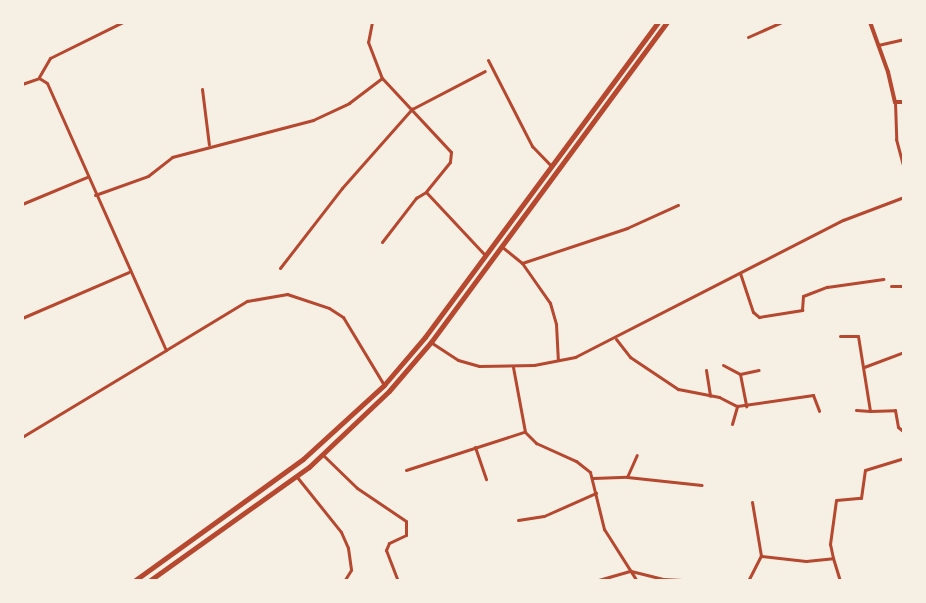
<!DOCTYPE html>
<html>
<head>
<meta charset="utf-8">
<style>
  body { margin:0 }
  #map { position:relative; width:926px; height:603px; overflow:hidden; background:#f6efe4; font-family:"Titillium Web",sans-serif }
  div>[style] { position:absolute }
  .minor>* { height:3px; margin:-1.5px; padding:0 1.5px; transform-origin:1.5px; border-radius:1.5px; background:#b5482f }
  .tertiary>* { height:4px; margin:-2px; padding:0 2px; transform-origin:2px; border-radius:2px; background:#b5482f }
  .primary>* { height:5px; margin:-2.5px; padding:0 2.5px; transform-origin:2.5px; border-radius:2.5px; background:#b5482f }
  span { translate:-50% -50%; white-space:nowrap; text-align:center; line-height:1.15; -webkit-text-stroke:6px #f6efe4; paint-order:stroke }
  .frame { position:absolute; inset:0; border:24px solid #f6efe4; pointer-events:none }
</style>
</head>
<body>
<div id="map">
  <div class="minor">
    <div style="left:372px;top:22px;width:20px;rotate:101deg"></div>
    <div style="left:368px;top:42px;width:39px;rotate:69deg"></div>
    <div style="left:748px;top:37px;width:36px;rotate:-24deg"></div>
    <div style="left:878px;top:45px;width:27px;rotate:-13deg"></div>
    <div style="left:488px;top:60px;width:97px;rotate:62.9deg"></div>
    <div style="left:532px;top:146px;width:28px;rotate:46deg"></div>
    <div style="left:39px;top:77px;width:22px;rotate:-60deg"></div>
    <div style="left:50px;top:58px;width:81px;rotate:-26.3deg"></div>
    <div style="left:22px;top:84px;width:18px;rotate:-19deg"></div>
    <div style="left:39px;top:78px;width:9px;rotate:32deg"></div>
    <div style="left:47px;top:83px;width:292px;rotate:66deg"></div>
    <div style="left:166px;top:350px;width:95px;rotate:-31.2deg"></div>
    <div style="left:247px;top:301px;width:41px;rotate:-9.9deg"></div>
    <div style="left:287px;top:294px;width:44px;rotate:18.4deg"></div>
    <div style="left:329px;top:308px;width:17px;rotate:33deg"></div>
    <div style="left:343px;top:317px;width:79px;rotate:58.9deg"></div>
    <div style="left:202px;top:89px;width:56px;rotate:82.9deg"></div>
    <div style="left:895px;top:102px;width:37px;rotate:88deg"></div>
    <div style="left:896px;top:139px;width:31px;rotate:75deg"></div>
    <div style="left:95px;top:195px;width:56px;rotate:-19.7deg"></div>
    <div style="left:148px;top:176px;width:31px;rotate:-38deg"></div>
    <div style="left:172px;top:157px;width:146px;rotate:-14.7deg"></div>
    <div style="left:313px;top:120px;width:40px;rotate:-25deg"></div>
    <div style="left:349px;top:103px;width:41px;rotate:-37.1deg"></div>
    <div style="left:382px;top:78px;width:101px;rotate:47deg"></div>
    <div style="left:451px;top:152px;width:10px;rotate:96deg"></div>
    <div style="left:450px;top:162px;width:38px;rotate:129deg"></div>
    <div style="left:426px;top:192px;width:86px;rotate:46.9deg"></div>
    <div style="left:22px;top:204px;width:70px;rotate:-22.6deg"></div>
    <div style="left:382px;top:242px;width:56px;rotate:-52.3deg"></div>
    <div style="left:416px;top:198px;width:12px;rotate:-31deg"></div>
    <div style="left:501px;top:246px;width:27px;rotate:39deg"></div>
    <div style="left:522px;top:263px;width:49px;rotate:55deg"></div>
    <div style="left:550px;top:303px;width:22px;rotate:74deg"></div>
    <div style="left:556px;top:324px;width:35px;rotate:87deg"></div>
    <div style="left:522px;top:263px;width:111px;rotate:-18.4deg"></div>
    <div style="left:627px;top:228px;width:56px;rotate:-24.3deg"></div>
    <div style="left:280px;top:268px;width:101px;rotate:-52.2deg"></div>
    <div style="left:342px;top:188px;width:106px;rotate:-48.5deg"></div>
    <div style="left:412px;top:109px;width:82px;rotate:-27.5deg"></div>
    <div style="left:740px;top:273px;width:41px;rotate:71.6deg"></div>
    <div style="left:753px;top:312px;width:8px;rotate:40deg"></div>
    <div style="left:759px;top:317px;width:44px;rotate:-9.2deg"></div>
    <div style="left:802px;top:310px;width:14px;rotate:-86deg"></div>
    <div style="left:803px;top:296px;width:26px;rotate:-21deg"></div>
    <div style="left:827px;top:287px;width:57px;rotate:-8.1deg"></div>
    <div style="left:891px;top:286px;width:13px"></div>
    <div style="left:22px;top:318px;width:116px;rotate:-23.3deg"></div>
    <div style="left:840px;top:336px;width:18px"></div>
    <div style="left:858px;top:336px;width:76px;rotate:80.9deg"></div>
    <div style="left:870px;top:411px;width:25px;rotate:-2deg"></div>
    <div style="left:895px;top:410px;width:17px;rotate:80deg"></div>
    <div style="left:898px;top:427px;width:8px;rotate:40deg"></div>
    <div style="left:616px;top:339px;width:23px;rotate:52deg"></div>
    <div style="left:630px;top:357px;width:58px;rotate:33.7deg"></div>
    <div style="left:678px;top:389px;width:42px;rotate:11deg"></div>
    <div style="left:719px;top:397px;width:20px;rotate:27deg"></div>
    <div style="left:737px;top:406px;width:77px;rotate:-8.2deg"></div>
    <div style="left:813px;top:395px;width:17px;rotate:69deg"></div>
    <div style="left:432px;top:343px;width:31px;rotate:33deg"></div>
    <div style="left:458px;top:360px;width:22px;rotate:16deg"></div>
    <div style="left:479px;top:366px;width:55px;rotate:-1deg"></div>
    <div style="left:534px;top:365px;width:42px;rotate:-11deg"></div>
    <div style="left:575px;top:357px;width:301px;rotate:-27.1deg"></div>
    <div style="left:843px;top:220px;width:65px;rotate:-20.7deg"></div>
    <div style="left:723px;top:365px;width:19px;rotate:28deg"></div>
    <div style="left:740px;top:374px;width:33px;rotate:79deg"></div>
    <div style="left:513px;top:367px;width:66px;rotate:79.5deg"></div>
    <div style="left:525px;top:432px;width:16px;rotate:45deg"></div>
    <div style="left:536px;top:443px;width:44px;rotate:24.2deg"></div>
    <div style="left:576px;top:461px;width:18px;rotate:38deg"></div>
    <div style="left:590px;top:472px;width:59px;rotate:76.2deg"></div>
    <div style="left:604px;top:529px;width:62px;rotate:57.6deg"></div>
    <div style="left:864px;top:367px;width:43px;rotate:-20.6deg"></div>
    <div style="left:706px;top:370px;width:26px;rotate:81deg"></div>
    <div style="left:740px;top:374px;width:19px;rotate:-12deg"></div>
    <div style="left:856px;top:410px;width:14px;rotate:4deg"></div>
    <div style="left:732px;top:424px;width:19px;rotate:-74deg"></div>
    <div style="left:22px;top:437px;width:168px;rotate:-31.1deg"></div>
    <div style="left:475px;top:447px;width:34px;rotate:71deg"></div>
    <div style="left:323px;top:455px;width:47px;rotate:44.1deg"></div>
    <div style="left:357px;top:488px;width:59px;rotate:34deg"></div>
    <div style="left:406px;top:521px;width:14px;rotate:90deg"></div>
    <div style="left:406px;top:535px;width:19px;rotate:155deg"></div>
    <div style="left:389px;top:543px;width:8px;rotate:113deg"></div>
    <div style="left:386px;top:550px;width:33px;rotate:69deg"></div>
    <div style="left:406px;top:470px;width:124px;rotate:-17.9deg"></div>
    <div style="left:297px;top:477px;width:70px;rotate:51.3deg"></div>
    <div style="left:341px;top:532px;width:17px;rotate:66deg"></div>
    <div style="left:348px;top:548px;width:22px;rotate:82deg"></div>
    <div style="left:351px;top:570px;width:13px;rotate:122deg"></div>
    <div style="left:627px;top:477px;width:24px;rotate:-66deg"></div>
    <div style="left:593px;top:478px;width:34px;rotate:-2deg"></div>
    <div style="left:627px;top:477px;width:75px;rotate:6.1deg"></div>
    <div style="left:752px;top:502px;width:55px;rotate:80.5deg"></div>
    <div style="left:518px;top:520px;width:26px;rotate:-9deg"></div>
    <div style="left:544px;top:516px;width:57px;rotate:-23.9deg"></div>
    <div style="left:833px;top:558px;width:24px;rotate:73deg"></div>
    <div style="left:595px;top:581px;width:37px;rotate:-16deg"></div>
    <div style="left:631px;top:571px;width:33px;rotate:14deg"></div>
    <div style="left:663px;top:579px;width:38px;rotate:3deg"></div>
    <div style="left:748px;top:581px;width:28px;rotate:-63deg"></div>
    <div style="left:761px;top:556px;width:45px;rotate:6.3deg"></div>
    <div style="left:806px;top:561px;width:27px;rotate:-6deg"></div>
    <div style="left:833px;top:558px;width:14px;rotate:-102deg"></div>
    <div style="left:830px;top:544px;width:44px;rotate:-82.2deg"></div>
    <div style="left:836px;top:500px;width:25px;rotate:-5deg"></div>
    <div style="left:861px;top:498px;width:28px;rotate:-82deg"></div>
    <div style="left:865px;top:470px;width:41px;rotate:-17.1deg"></div>
  </div>
  <div class="tertiary">
    <div style="left:870px;top:22px;width:53px;rotate:70.2deg"></div>
    <div style="left:888px;top:72px;width:31px;rotate:77deg"></div>
    <div style="left:895px;top:102px;width:9px"></div>
  </div>
  <div class="primary">
    <div style="left:134px;top:581px;width:208px;rotate:-35.8deg"></div>
    <div style="left:303px;top:459px;width:110px;rotate:-42.4deg"></div>
    <div style="left:384px;top:385px;width:63px;rotate:-49.5deg"></div>
    <div style="left:425px;top:337px;width:392px;rotate:-53.5deg"></div>
    <div style="left:149px;top:581px;width:196px;rotate:-35.5deg"></div>
    <div style="left:309px;top:467px;width:110px;rotate:-43.5deg"></div>
    <div style="left:389px;top:391px;width:65px;rotate:-49.4deg"></div>
    <div style="left:431px;top:342px;width:398px;rotate:-53.6deg"></div>
  </div>
  <div class="frame"></div>
</div>
</body>
</html>
